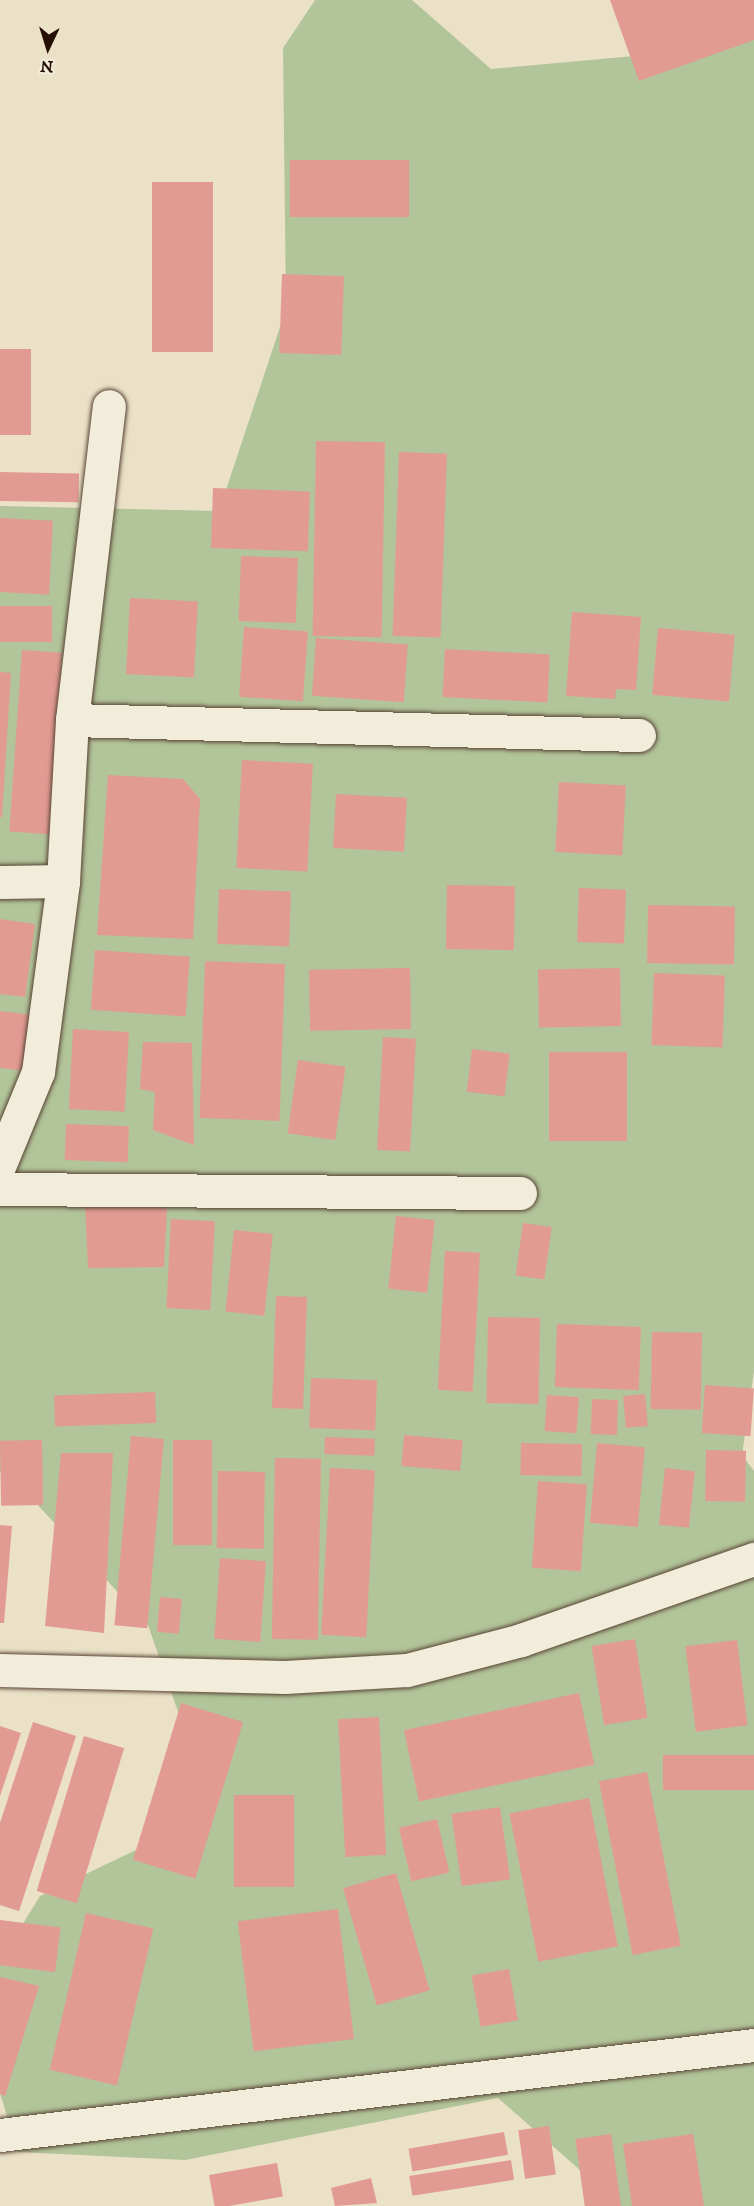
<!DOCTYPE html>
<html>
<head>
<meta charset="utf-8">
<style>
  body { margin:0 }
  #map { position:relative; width:754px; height:2206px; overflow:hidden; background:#ebe1c7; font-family:"IM FELL DW Pica",serif }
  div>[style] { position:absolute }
  .green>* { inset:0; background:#b2c499 }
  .building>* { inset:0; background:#e29b93; transform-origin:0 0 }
  .roads { filter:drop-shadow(0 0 2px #594436) drop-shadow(0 0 2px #594436) }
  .minor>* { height:33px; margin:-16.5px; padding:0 16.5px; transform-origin:16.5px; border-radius:16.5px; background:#f2ecdb }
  span { translate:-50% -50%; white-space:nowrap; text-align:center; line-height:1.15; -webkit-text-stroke:4.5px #f2ecdb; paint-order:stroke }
  .north { position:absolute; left:18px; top:18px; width:60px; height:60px; -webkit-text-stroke:4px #f2ecdb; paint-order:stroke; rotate:184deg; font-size:16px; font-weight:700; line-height:24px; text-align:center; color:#280f05 }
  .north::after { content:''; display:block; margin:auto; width:21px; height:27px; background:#280f05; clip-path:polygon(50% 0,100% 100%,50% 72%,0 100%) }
</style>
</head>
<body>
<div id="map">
  <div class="green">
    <div style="clip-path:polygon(315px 0,412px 0,491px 69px,645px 55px,754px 0,754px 1371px,742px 1455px,754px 1471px,754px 2206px,621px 2206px,498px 2098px,185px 2160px,18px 2152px,0 2093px,0 1961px,40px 1896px,213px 1813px,148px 1625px,13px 1478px,0 1472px,0 506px,219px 511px,286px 309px,283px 48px)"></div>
  </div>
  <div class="building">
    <div style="clip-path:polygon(610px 0,754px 0,754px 40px,639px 81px)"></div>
    <div style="left:409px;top:160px;width:57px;height:119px;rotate:90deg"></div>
    <div style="left:152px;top:182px;width:61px;height:170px"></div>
    <div style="left:282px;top:274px;width:62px;height:79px;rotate:2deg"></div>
    <div style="left:0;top:349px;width:31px;height:86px"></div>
    <div style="left:316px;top:441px;width:69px;height:195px;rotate:1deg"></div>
    <div style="left:399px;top:452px;width:48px;height:184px;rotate:2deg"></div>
    <div style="left:0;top:472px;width:79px;height:29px;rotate:1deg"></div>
    <div style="left:213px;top:488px;width:97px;height:60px;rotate:2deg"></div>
    <div style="left:0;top:518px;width:53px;height:74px;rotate:3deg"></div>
    <div style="left:241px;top:556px;width:57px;height:65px;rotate:2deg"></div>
    <div style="left:130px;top:598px;width:68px;height:76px;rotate:3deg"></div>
    <div style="left:0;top:606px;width:52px;height:36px"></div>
    <div style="clip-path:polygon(572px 612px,641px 617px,636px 690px,616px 689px,615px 699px,566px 696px)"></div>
    <div style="left:244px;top:627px;width:64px;height:70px;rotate:4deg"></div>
    <div style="left:658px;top:628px;width:77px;height:67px;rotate:5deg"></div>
    <div style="left:316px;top:638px;width:92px;height:58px;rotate:4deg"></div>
    <div style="left:445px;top:649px;width:105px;height:48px;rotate:3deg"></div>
    <div style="left:22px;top:650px;width:40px;height:182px;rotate:4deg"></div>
    <div style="clip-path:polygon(0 672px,11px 673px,2px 817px,0 817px)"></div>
    <div style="left:242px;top:760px;width:71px;height:108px;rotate:3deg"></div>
    <div style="clip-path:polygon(108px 775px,183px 779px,200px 799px,193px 939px,97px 935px)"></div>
    <div style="left:559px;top:782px;width:67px;height:70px;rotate:3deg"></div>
    <div style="left:336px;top:794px;width:71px;height:54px;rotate:3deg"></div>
    <div style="left:447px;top:885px;width:68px;height:64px;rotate:1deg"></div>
    <div style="left:579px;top:888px;width:47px;height:54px;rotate:2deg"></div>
    <div style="left:219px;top:889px;width:72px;height:55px;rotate:2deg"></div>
    <div style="left:648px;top:905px;width:87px;height:58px;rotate:1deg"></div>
    <div style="clip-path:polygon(0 919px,35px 924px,25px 997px,0 994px)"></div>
    <div style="left:95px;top:950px;width:95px;height:60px;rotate:4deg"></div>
    <div style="left:285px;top:964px;width:157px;height:80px;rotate:92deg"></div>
    <div style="left:410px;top:968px;width:61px;height:101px;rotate:89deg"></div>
    <div style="left:620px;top:968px;width:58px;height:82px;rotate:89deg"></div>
    <div style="left:654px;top:973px;width:71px;height:72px;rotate:2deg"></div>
    <div style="clip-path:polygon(0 1011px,33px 1015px,27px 1071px,0 1068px)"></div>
    <div style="left:73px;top:1029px;width:56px;height:80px;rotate:3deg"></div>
    <div style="left:383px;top:1037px;width:33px;height:113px;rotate:3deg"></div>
    <div style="clip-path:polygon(143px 1042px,192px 1043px,194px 1145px,153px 1130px,155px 1092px,140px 1089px)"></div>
    <div style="left:472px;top:1049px;width:38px;height:43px;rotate:7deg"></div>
    <div style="left:549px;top:1052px;width:78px;height:89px"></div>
    <div style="left:298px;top:1060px;width:48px;height:74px;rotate:8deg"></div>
    <div style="left:66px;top:1124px;width:63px;height:36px;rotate:2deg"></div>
    <div style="clip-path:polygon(85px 1204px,167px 1208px,164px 1267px,88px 1268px)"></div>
    <div style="left:396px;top:1216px;width:39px;height:73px;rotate:6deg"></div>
    <div style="left:171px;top:1219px;width:44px;height:89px;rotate:3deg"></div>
    <div style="left:523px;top:1223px;width:29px;height:53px;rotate:8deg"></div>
    <div style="left:234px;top:1230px;width:39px;height:82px;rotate:6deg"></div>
    <div style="left:445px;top:1251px;width:35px;height:139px;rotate:3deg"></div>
    <div style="left:276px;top:1296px;width:31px;height:112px;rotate:2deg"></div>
    <div style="left:488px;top:1317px;width:52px;height:86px;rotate:1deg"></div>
    <div style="left:557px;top:1324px;width:84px;height:63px;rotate:2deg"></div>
    <div style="left:652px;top:1332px;width:50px;height:77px;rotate:1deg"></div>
    <div style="left:311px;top:1378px;width:66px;height:50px;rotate:2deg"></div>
    <div style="left:705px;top:1385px;width:49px;height:48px;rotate:4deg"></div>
    <div style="left:155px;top:1392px;width:31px;height:101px;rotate:88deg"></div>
    <div style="left:645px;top:1394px;width:32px;height:22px;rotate:85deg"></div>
    <div style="left:547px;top:1395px;width:32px;height:36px;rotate:4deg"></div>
    <div style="left:592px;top:1399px;width:26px;height:35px;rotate:2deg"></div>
    <div style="left:404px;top:1435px;width:59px;height:31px;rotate:5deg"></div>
    <div style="left:131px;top:1436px;width:33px;height:190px;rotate:5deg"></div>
    <div style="left:325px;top:1437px;width:50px;height:17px;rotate:2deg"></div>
    <div style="left:42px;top:1440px;width:65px;height:42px;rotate:89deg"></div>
    <div style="left:173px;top:1440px;width:39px;height:105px"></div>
    <div style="left:521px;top:1443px;width:61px;height:32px;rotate:1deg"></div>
    <div style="left:597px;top:1443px;width:48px;height:80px;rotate:5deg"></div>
    <div style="left:706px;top:1450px;width:40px;height:51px;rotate:1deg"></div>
    <div style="clip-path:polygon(61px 1453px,113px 1453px,104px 1633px,45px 1626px)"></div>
    <div style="left:275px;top:1458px;width:46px;height:181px;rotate:1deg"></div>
    <div style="left:330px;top:1468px;width:45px;height:167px;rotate:3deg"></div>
    <div style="left:665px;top:1468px;width:30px;height:57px;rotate:6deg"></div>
    <div style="left:218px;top:1471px;width:47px;height:77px;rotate:1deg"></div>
    <div style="left:538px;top:1481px;width:49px;height:87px;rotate:4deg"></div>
    <div style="clip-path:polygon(0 1525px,12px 1526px,4px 1623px,0 1623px)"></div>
    <div style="left:220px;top:1558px;width:46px;height:81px;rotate:4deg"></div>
    <div style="left:160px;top:1597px;width:22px;height:35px;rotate:5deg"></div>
    <div style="left:635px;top:1639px;width:80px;height:44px;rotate:81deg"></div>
    <div style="left:737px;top:1640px;width:86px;height:52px;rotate:83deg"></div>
    <div style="left:579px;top:1693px;width:73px;height:179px;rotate:78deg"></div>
    <div style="left:181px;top:1703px;width:65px;height:164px;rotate:17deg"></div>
    <div style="left:379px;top:1717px;width:138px;height:41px;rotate:87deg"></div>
    <div style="clip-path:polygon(33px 1722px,76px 1736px,19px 1911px,0 1905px,0 1823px)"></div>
    <div style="clip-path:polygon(0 1726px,21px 1733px,0 1796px)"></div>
    <div style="left:84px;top:1736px;width:42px;height:162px;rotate:17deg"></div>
    <div style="left:754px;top:1755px;width:35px;height:91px;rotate:90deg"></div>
    <div style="left:647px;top:1772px;width:177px;height:49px;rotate:79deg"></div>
    <div style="left:294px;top:1795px;width:92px;height:60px;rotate:90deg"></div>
    <div style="left:589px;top:1798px;width:151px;height:81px;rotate:79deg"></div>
    <div style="left:500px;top:1807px;width:73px;height:49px;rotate:82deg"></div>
    <div style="left:437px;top:1819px;width:55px;height:39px;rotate:77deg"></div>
    <div style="left:396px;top:1873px;width:122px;height:55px;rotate:74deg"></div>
    <div style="left:338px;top:1909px;width:131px;height:101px;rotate:83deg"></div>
    <div style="left:86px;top:1913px;width:69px;height:161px;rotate:13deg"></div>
    <div style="left:0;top:1920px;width:61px;height:45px;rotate:7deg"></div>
    <div style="left:509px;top:1969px;width:52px;height:38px;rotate:80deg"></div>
    <div style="clip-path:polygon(0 1977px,39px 1986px,5px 2096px,0 2094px)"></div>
    <div style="left:549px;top:2126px;width:49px;height:31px;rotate:82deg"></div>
    <div style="left:504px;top:2132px;width:23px;height:97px;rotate:80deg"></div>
    <div style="left:611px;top:2134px;width:73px;height:36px;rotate:82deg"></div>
    <div style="clip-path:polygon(693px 2134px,704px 2206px,632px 2206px,623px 2144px)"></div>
    <div style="left:511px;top:2160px;width:20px;height:103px;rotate:81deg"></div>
    <div style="left:277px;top:2163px;width:34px;height:69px;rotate:80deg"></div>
    <div style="clip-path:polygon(371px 2178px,377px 2203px,335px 2206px,331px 2188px)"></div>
  </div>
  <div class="roads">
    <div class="minor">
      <div style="left:72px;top:720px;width:567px;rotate:1.52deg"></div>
      <div style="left:0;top:882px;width:63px;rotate:-0.9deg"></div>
      <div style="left:0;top:1164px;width:100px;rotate:-67.6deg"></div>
      <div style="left:38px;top:1072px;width:193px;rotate:-82.5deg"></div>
      <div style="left:63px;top:881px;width:161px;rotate:-86.8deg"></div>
      <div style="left:72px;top:720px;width:316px;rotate:-83.3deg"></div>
      <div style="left:0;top:1189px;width:520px;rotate:0.44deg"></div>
      <div style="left:0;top:1670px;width:285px;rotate:1.4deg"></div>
      <div style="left:285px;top:1677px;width:122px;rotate:-3.3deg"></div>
      <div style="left:407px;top:1670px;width:118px;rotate:-14.7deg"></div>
      <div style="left:521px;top:1640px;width:247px;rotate:-19.2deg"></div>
      <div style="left:0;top:2135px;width:759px;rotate:-6.81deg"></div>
    </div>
  </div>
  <div class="north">N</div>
</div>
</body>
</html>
